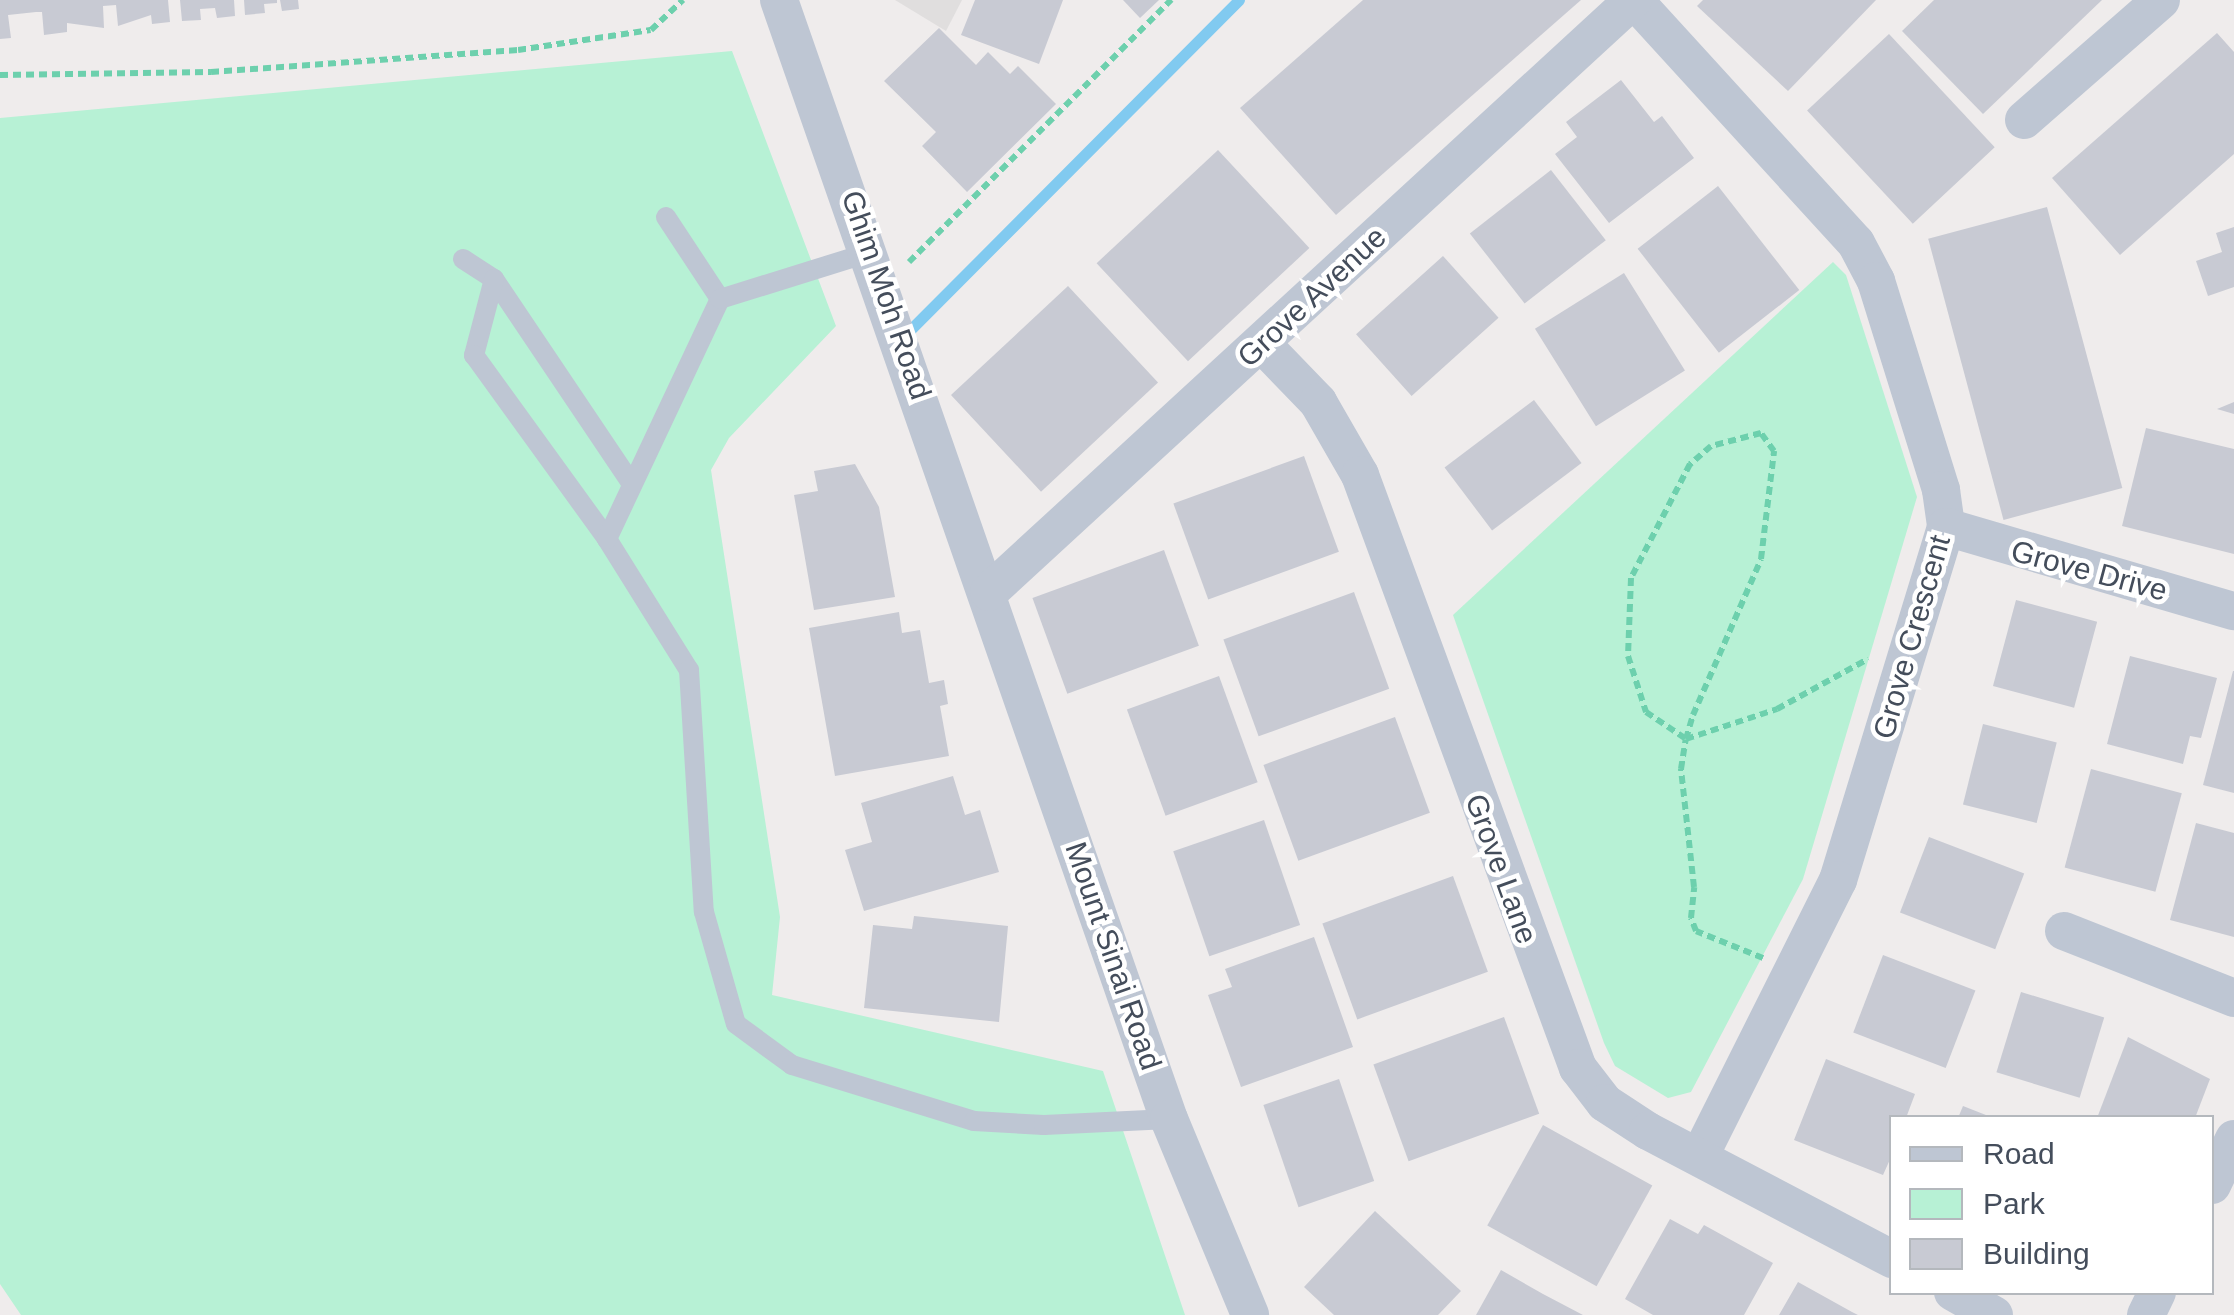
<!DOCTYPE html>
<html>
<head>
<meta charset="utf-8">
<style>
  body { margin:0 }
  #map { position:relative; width:2234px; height:1315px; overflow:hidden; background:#efecec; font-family:Helvetica,sans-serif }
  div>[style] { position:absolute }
  .education>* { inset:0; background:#e0dede }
  .green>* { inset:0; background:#b7f1d5 }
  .stream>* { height:11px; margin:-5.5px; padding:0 5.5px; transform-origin:5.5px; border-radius:5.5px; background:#81caf0 }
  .building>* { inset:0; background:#c8cad3; transform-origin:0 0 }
  .path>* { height:6px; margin-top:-3px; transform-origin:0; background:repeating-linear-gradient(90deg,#6dd0ad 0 8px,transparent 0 13px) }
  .lane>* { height:20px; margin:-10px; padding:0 10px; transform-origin:10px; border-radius:10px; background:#bec6d3 }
  .street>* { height:38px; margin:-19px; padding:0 19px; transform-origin:19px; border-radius:19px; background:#bec6d3 }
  span { translate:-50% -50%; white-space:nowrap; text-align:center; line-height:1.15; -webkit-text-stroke:9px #fff; paint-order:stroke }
  .street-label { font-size:30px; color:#444d5b }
  .legend { position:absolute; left:1889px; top:1115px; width:325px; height:180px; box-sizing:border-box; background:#fff; border:2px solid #b4b8bd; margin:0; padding:12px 18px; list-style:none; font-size:30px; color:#444d5b }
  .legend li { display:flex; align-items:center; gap:20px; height:50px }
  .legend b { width:50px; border:2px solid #b4b8bd }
</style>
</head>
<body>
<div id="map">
  <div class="education">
    <div style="clip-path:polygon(895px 0,962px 0,946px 31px)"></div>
  </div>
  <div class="green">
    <div style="clip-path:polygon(732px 51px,836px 326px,729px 438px,711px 470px,780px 917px,772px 995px,1103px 1071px,1185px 1315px,21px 1315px,0 1284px,0 118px)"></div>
    <div style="clip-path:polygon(1833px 262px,1846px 275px,1917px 497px,1803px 879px,1691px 1092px,1668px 1098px,1615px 1066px,1604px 1043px,1453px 615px)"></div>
  </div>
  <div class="stream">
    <div style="left:903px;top:337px;width:476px;rotate:-45.1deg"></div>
  </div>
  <div class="building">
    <div style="clip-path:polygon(0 0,168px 0,170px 22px,152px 24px,151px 15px,118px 26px,116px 5px,103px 6px,104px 28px,67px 23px,67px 32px,44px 35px,42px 12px,36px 12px,8px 15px,11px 38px,0 39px)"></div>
    <div style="clip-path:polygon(180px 0,234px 0,235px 16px,217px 18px,215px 8px,200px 9px,201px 20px,182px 21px)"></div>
    <div style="clip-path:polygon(244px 0,277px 0,277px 3px,264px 4px,265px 13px,245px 15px)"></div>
    <div style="clip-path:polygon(280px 0,298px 0,299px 9px,282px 11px)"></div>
    <div style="clip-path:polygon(975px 0,1063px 0,1039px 64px,961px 35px)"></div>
    <div style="clip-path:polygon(1123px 0,1159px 0,1140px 18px)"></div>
    <div style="clip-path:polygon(1363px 0,1581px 0,1336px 215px,1240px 108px)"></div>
    <div style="clip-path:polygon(1703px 0,1876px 0,1788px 91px,1697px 6px)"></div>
    <div style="clip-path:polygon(1934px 0,2102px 0,1983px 114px,1902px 31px)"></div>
    <div style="clip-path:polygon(939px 28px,976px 65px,988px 52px,1010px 74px,1018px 66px,1056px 104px,967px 192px,922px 146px,936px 132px,884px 81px)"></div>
    <div style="clip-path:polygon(2217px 33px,2234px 52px,2234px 154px,2120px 255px,2052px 178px)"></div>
    <div style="left:1889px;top:34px;width:155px;height:112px;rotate:47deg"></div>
    <div style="clip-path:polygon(1621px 80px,1654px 122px,1662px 116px,1694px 158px,1609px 223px,1555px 154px,1577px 137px,1566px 122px)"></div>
    <div style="left:1218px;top:150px;width:134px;height:166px;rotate:47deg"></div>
    <div style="left:1551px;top:170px;width:89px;height:103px;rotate:52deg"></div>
    <div style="left:1718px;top:186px;width:132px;height:102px;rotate:52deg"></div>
    <div style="left:2047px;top:207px;width:291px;height:123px;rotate:75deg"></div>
    <div style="clip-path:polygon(2234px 227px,2234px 287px,2208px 296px,2196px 261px,2222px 252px,2216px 233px)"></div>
    <div style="left:1443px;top:256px;width:83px;height:117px;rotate:48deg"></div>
    <div style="left:1624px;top:273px;width:115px;height:105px;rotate:58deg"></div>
    <div style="left:1068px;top:286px;width:132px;height:160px;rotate:47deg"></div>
    <div style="left:1534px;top:400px;width:79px;height:112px;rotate:53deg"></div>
    <div style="clip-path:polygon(2234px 402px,2234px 414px,2217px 409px)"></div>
    <div style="clip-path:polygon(2146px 428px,2234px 449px,2234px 554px,2122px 526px)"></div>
    <div style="left:1304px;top:456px;width:102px;height:139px;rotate:70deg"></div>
    <div style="clip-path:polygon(855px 464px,879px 507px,895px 597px,814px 610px,794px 495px,818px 491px,814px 471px)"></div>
    <div style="left:1164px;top:550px;width:102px;height:140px;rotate:70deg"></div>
    <div style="left:1354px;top:592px;width:103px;height:139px;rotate:70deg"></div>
    <div style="left:2016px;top:600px;width:84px;height:89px;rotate:15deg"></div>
    <div style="clip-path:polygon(899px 612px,902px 633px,920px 630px,929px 683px,944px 680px,948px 704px,940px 706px,949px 756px,835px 776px,809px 628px)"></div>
    <div style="clip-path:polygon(2130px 656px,2217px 678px,2201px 738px,2190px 736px,2183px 764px,2107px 744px)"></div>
    <div style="clip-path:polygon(2233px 671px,2234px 671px,2234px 793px,2203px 785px)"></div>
    <div style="left:1219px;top:676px;width:113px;height:98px;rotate:70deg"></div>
    <div style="left:1395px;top:717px;width:102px;height:140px;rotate:70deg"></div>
    <div style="left:1983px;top:724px;width:76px;height:83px;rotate:14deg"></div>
    <div style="left:2091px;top:769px;width:94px;height:102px;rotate:15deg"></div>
    <div style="clip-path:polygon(953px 776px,965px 815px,980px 810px,999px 872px,864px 911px,845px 850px,872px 842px,861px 803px)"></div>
    <div style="left:1264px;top:820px;width:111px;height:96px;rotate:71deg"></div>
    <div style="clip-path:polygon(2196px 823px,2234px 833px,2234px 937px,2170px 920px)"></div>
    <div style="left:1929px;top:837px;width:102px;height:81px;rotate:21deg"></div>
    <div style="left:1453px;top:876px;width:102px;height:139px;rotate:70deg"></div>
    <div style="clip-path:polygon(914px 916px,1008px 926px,999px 1022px,864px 1008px,873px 925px,912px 929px)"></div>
    <div style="clip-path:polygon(1314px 937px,1353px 1047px,1241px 1087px,1208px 995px,1232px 987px,1225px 969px)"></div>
    <div style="left:1883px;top:955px;width:99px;height:83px;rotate:21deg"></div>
    <div style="left:2021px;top:992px;width:87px;height:84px;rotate:17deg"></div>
    <div style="left:1504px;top:1017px;width:103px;height:139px;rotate:70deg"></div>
    <div style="clip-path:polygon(2128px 1037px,2210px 1079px,2195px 1118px,2097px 1118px)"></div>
    <div style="clip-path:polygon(1826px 1059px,1915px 1094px,1906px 1118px,1892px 1118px,1892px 1155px,1883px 1175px,1794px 1140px)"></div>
    <div style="left:1339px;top:1079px;width:108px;height:80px;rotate:71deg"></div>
    <div style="clip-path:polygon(1963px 1106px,1991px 1117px,1991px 1118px,1958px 1118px)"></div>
    <div style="left:1543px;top:1125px;width:125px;height:115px;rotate:29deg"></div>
    <div style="clip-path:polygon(1375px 1211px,1461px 1291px,1438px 1315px,1334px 1315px,1304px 1287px)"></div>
    <div style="clip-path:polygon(1670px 1219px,1698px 1234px,1704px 1225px,1773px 1263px,1744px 1315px,1653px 1315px,1625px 1299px)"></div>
    <div style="clip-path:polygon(1501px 1270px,1543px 1294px,1583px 1315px,1476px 1315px)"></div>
    <div style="clip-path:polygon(1798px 1282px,1852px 1312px,1858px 1315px,1779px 1315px)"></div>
  </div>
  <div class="path">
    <div style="left:0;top:75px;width:211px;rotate:-0.8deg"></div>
    <div style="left:211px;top:72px;width:308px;rotate:-4.1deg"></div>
    <div style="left:518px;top:50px;width:134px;rotate:-8.6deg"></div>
    <div style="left:651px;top:30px;width:44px;rotate:-43.2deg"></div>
    <div style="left:909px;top:262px;width:371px;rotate:-45deg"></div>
    <div style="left:1763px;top:958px;width:72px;rotate:-158.1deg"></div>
    <div style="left:1696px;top:931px;width:14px;rotate:-111deg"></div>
    <div style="left:1691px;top:918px;width:31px;rotate:-84deg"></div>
    <div style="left:1694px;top:887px;width:119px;rotate:-96.3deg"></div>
    <div style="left:1681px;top:769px;width:30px;rotate:-81deg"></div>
    <div style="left:1686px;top:739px;width:25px;rotate:-74deg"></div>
    <div style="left:1693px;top:715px;width:170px;rotate:-66.4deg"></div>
    <div style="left:1761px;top:559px;width:109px;rotate:-83.1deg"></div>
    <div style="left:1774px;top:451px;width:22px;rotate:-126deg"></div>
    <div style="left:1761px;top:433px;width:52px;rotate:165.4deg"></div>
    <div style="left:1711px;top:446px;width:28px;rotate:139deg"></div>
    <div style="left:1690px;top:464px;width:128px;rotate:117.4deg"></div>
    <div style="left:1631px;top:578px;width:78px;rotate:92.2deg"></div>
    <div style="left:1628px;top:656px;width:59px;rotate:72.2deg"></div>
    <div style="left:1646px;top:712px;width:48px;rotate:34deg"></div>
    <div style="left:1686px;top:739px;width:96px;rotate:-18.2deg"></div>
    <div style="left:1777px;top:709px;width:104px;rotate:-28.8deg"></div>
  </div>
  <div class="lane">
    <div style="left:666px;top:217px;width:98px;rotate:56.6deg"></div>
    <div style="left:463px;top:259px;width:37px;rotate:33deg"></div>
    <div style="left:494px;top:279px;width:247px;rotate:56.1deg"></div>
    <div style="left:494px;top:279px;width:79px;rotate:104.7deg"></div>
    <div style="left:474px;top:355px;width:227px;rotate:54.1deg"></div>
    <div style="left:607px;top:539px;width:155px;rotate:58deg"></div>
    <div style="left:689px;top:670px;width:242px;rotate:86.5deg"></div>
    <div style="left:704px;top:912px;width:116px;rotate:74.1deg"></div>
    <div style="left:736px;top:1024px;width:69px;rotate:36.2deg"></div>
    <div style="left:792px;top:1065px;width:190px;rotate:17.1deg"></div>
    <div style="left:974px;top:1121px;width:70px;rotate:3.3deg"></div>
    <div style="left:1044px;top:1125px;width:125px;rotate:-2.7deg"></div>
    <div style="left:607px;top:539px;width:265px;rotate:-64.8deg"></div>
    <div style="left:720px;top:299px;width:158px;rotate:-17.3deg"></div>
  </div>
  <div class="street">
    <div style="left:779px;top:0;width:1185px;rotate:70.79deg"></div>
    <div style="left:1169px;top:1119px;width:212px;rotate:67.5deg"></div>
    <div style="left:1634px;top:0;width:329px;rotate:47.6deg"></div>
    <div style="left:1856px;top:243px;width:43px;rotate:62.2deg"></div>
    <div style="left:1876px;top:281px;width:219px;rotate:72.7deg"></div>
    <div style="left:1941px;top:490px;width:37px;rotate:82deg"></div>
    <div style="left:1946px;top:527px;width:369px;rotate:107deg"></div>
    <div style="left:1838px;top:880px;width:309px;rotate:116.6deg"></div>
    <div style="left:2024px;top:120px;width:182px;rotate:-41.2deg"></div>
    <div style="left:1262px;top:344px;width:81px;rotate:46deg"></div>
    <div style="left:1318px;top:402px;width:84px;rotate:60.1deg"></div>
    <div style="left:1360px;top:475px;width:632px;rotate:69.82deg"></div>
    <div style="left:1578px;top:1068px;width:44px;rotate:52.4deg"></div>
    <div style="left:1605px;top:1103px;width:51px;rotate:33.1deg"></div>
    <div style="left:1648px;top:1131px;width:276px;rotate:27.7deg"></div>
    <div style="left:1946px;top:527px;width:300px;rotate:16.3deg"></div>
    <div style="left:989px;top:592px;width:875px;rotate:-42.59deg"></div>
    <div style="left:2064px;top:931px;width:183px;rotate:21.5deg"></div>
    <div style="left:2212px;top:1185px;width:51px;rotate:-64.4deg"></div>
    <div style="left:1953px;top:1292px;width:47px;rotate:29.3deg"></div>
    <div style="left:2146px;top:1315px;width:25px;rotate:-64deg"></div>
  </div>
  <div class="street-label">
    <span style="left:886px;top:295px;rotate:71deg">Ghim Moh Road</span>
    <span style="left:1312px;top:297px;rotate:-43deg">Grove Avenue</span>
    <span style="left:2089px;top:571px;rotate:15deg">Grove Drive</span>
    <span style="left:1912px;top:637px;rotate:-74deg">Grove Crescent</span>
    <span style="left:1501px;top:869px;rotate:70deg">Grove Lane</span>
    <span style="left:1113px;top:956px;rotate:71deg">Mount Sinai Road</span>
  </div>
  <ul class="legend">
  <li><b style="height:12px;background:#bec6d3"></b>Road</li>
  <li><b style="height:28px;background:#b7f1d5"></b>Park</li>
  <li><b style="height:28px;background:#c8cad3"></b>Building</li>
  </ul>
</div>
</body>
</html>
